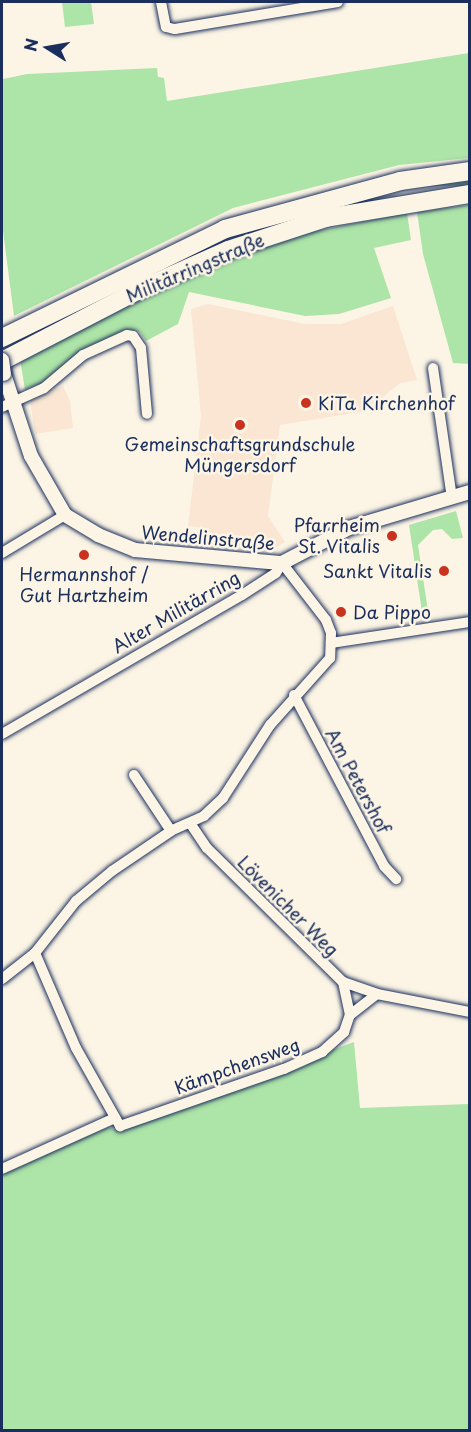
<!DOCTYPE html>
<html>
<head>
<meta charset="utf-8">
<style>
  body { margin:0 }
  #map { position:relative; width:471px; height:1432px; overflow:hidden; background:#fcf5e5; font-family:"Playpen Sans",sans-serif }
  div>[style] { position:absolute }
  .built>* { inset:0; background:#fae6d2 }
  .green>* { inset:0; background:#ade4a7; transform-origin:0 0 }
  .roads { filter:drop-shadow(0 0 2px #1b2f5e) drop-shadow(0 0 2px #1b2f5e) }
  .street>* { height:10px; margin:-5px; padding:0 5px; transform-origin:5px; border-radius:5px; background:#fcf5e5 }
  .secondary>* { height:14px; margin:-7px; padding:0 7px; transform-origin:7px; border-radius:7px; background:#fcf5e5 }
  .highway>* { height:18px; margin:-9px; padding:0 9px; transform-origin:9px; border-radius:9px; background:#fcf5e5 }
  .bridges { filter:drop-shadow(0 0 2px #1b2f5e) drop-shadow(0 0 2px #1b2f5e) }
  .secondary-bridge>* { height:14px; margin:-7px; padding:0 7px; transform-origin:7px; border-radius:7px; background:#fcf5e5 }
  .dots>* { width:16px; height:16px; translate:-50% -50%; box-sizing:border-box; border:3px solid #fcf5e5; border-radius:50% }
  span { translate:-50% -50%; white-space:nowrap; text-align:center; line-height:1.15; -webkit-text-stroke:5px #fcf5e5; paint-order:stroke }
  .street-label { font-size:18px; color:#1b2f5e }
  .poi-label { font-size:18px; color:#1b2f5e }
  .left { translate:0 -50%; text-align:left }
  .right { translate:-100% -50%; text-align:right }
  .frame { position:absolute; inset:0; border:3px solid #1b2f5e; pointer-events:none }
  .north { position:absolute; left:18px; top:18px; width:60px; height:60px; -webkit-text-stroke:4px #fcf5e5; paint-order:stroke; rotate:281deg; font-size:16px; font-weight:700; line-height:24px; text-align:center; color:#1b2f5e }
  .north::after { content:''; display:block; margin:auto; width:21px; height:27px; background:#1b2f5e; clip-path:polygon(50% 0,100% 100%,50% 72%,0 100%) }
</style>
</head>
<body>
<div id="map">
  <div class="built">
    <div style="clip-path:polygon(208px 304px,305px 324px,341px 324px,393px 306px,417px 380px,400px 383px,366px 411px,280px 425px,268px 516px,285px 542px,275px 548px,197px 544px,198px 527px,188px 526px,201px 416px,191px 309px)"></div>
    <div style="clip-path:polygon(63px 386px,70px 401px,73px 428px,35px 434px,30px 400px)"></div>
  </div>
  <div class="green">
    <div style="clip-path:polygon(62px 2px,91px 2px,94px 24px,65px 27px)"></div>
    <div style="clip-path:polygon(469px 53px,469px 158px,399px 165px,233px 208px,14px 316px,2px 223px,3px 79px,27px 74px,157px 68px,158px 77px,164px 78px,167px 101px)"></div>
    <div style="left:469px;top:182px;width:4px;height:59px;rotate:90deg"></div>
    <div style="clip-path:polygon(469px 205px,469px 364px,453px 363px,423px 254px,417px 212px)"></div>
    <div style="clip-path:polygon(407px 213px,411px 240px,374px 248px,391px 298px,339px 314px,305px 316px,189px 292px,178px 324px,146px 341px,140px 332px,126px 330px,84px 349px,42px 383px,25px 390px,20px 359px,165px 286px,235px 257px,316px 231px)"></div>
    <div style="clip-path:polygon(456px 511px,463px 538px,452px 539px,442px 529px,433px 530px,418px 545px,428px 611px,422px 612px,409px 525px)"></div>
    <div style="clip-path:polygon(354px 1042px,360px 1108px,469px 1104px,469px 1430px,2px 1430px,2px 1173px,108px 1127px,116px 1130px)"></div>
  </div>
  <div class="roads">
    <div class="street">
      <div style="left:161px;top:2px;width:25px;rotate:79deg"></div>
      <div style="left:166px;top:27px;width:9px;rotate:13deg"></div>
      <div style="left:175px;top:29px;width:165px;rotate:-9.4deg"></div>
      <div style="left:433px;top:368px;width:131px;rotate:81.7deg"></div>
      <div style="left:2px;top:407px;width:46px;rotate:-24.3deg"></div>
      <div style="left:44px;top:388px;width:51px;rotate:-40.2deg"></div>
      <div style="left:83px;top:355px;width:48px;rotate:-24.4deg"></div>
      <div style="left:127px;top:335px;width:6px;rotate:9deg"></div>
      <div style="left:133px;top:336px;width:14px;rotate:56deg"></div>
      <div style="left:141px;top:348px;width:66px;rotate:84.8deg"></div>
      <div style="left:2px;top:553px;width:74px;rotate:-31.1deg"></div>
      <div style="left:331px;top:643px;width:141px;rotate:-8.6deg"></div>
      <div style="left:294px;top:695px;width:193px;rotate:62.2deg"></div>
      <div style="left:384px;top:866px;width:18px;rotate:47deg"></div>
      <div style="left:2px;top:734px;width:277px;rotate:-30.1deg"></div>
      <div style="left:242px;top:595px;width:40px;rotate:-32.9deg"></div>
      <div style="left:276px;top:573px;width:12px;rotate:-59deg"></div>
      <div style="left:282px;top:563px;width:72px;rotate:52.3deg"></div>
      <div style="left:326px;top:620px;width:14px;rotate:69deg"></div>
      <div style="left:331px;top:633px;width:25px;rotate:92deg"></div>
      <div style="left:330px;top:658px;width:90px;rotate:131.8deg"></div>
      <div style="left:270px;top:725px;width:87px;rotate:122.8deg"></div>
      <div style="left:223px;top:798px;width:26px;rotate:137deg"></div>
      <div style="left:204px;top:816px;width:36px;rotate:156deg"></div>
      <div style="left:171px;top:831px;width:71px;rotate:145.9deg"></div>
      <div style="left:112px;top:871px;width:47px;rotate:140.2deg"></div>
      <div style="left:76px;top:901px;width:66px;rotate:128.3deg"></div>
      <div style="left:35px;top:953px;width:42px;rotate:141.8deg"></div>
      <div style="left:134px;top:775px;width:67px;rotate:56.5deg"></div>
      <div style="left:190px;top:823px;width:30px;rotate:56deg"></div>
      <div style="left:207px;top:848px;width:191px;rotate:44.6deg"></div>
      <div style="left:343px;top:982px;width:36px;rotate:19deg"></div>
      <div style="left:377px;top:994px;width:95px;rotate:11deg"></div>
      <div style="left:35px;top:953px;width:103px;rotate:66.7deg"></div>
      <div style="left:76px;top:1048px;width:90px;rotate:60.6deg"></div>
      <div style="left:120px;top:1126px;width:174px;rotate:-19.2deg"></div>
      <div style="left:284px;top:1069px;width:42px;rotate:-24.1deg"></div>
      <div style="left:322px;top:1052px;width:30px;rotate:-42deg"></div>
      <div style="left:344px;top:1032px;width:18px;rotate:-71deg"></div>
      <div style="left:350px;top:1015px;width:34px;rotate:-102deg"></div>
      <div style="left:350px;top:1015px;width:34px;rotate:-38deg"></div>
      <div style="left:2px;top:1169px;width:124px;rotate:-24.3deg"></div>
    </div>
    <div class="secondary">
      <div style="left:4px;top:374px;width:86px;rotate:71.8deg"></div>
      <div style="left:31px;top:456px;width:68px;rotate:60deg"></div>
      <div style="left:65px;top:515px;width:39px;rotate:31deg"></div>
      <div style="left:98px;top:535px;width:40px;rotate:22deg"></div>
      <div style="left:135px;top:550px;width:148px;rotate:5.1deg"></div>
      <div style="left:282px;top:563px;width:76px;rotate:-27.6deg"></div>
      <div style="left:349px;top:528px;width:126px;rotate:-16.6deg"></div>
    </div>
    <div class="highway">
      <div style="left:2px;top:338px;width:248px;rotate:-26deg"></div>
      <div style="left:225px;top:229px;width:181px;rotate:-15.3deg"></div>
      <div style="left:400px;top:181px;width:71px;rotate:-8.1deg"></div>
      <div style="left:2px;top:361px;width:157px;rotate:-27.4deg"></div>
      <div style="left:141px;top:289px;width:95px;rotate:-24.1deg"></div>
      <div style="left:228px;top:250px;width:103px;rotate:-18.1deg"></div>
      <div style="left:326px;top:218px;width:146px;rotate:-9.5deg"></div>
    </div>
  </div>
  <div class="bridges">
    <div class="secondary-bridge">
      <div style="left:2px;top:360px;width:14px;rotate:82deg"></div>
    </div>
  </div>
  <div class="dots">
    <div style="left:306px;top:403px;background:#c8321e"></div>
    <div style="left:240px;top:425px;background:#c8321e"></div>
    <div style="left:392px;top:536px;background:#c8321e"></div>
    <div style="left:84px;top:555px;background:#c8321e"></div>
    <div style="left:444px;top:571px;background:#c8321e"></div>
    <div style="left:341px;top:612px;background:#c8321e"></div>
  </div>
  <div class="street-label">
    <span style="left:195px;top:268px;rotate:-23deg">Militärringstraße</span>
    <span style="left:208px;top:538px;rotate:5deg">Wendelinstraße</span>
    <span style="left:176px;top:612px;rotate:-30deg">Alter Militärring</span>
    <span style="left:358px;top:781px;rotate:62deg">Am Petershof</span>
    <span style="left:288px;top:906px;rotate:45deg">Lövenicher Weg</span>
    <span style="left:237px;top:1066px;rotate:-20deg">Kämpchensweg</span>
  </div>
  <div class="poi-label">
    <span class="left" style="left:318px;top:403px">KiTa Kirchenhof</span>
    <span style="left:240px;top:455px">Gemeinschaftsgrundschule<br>Müngersdorf</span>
    <span class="right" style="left:380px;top:536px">Pfarrheim<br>St. Vitalis</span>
    <span class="right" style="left:432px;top:571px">Sankt Vitalis</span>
    <span style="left:84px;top:585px">Hermannshof /<br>Gut Hartzheim</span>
    <span class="left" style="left:353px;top:612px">Da Pippo</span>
  </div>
  <div class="frame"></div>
  <div class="north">N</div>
</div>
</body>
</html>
